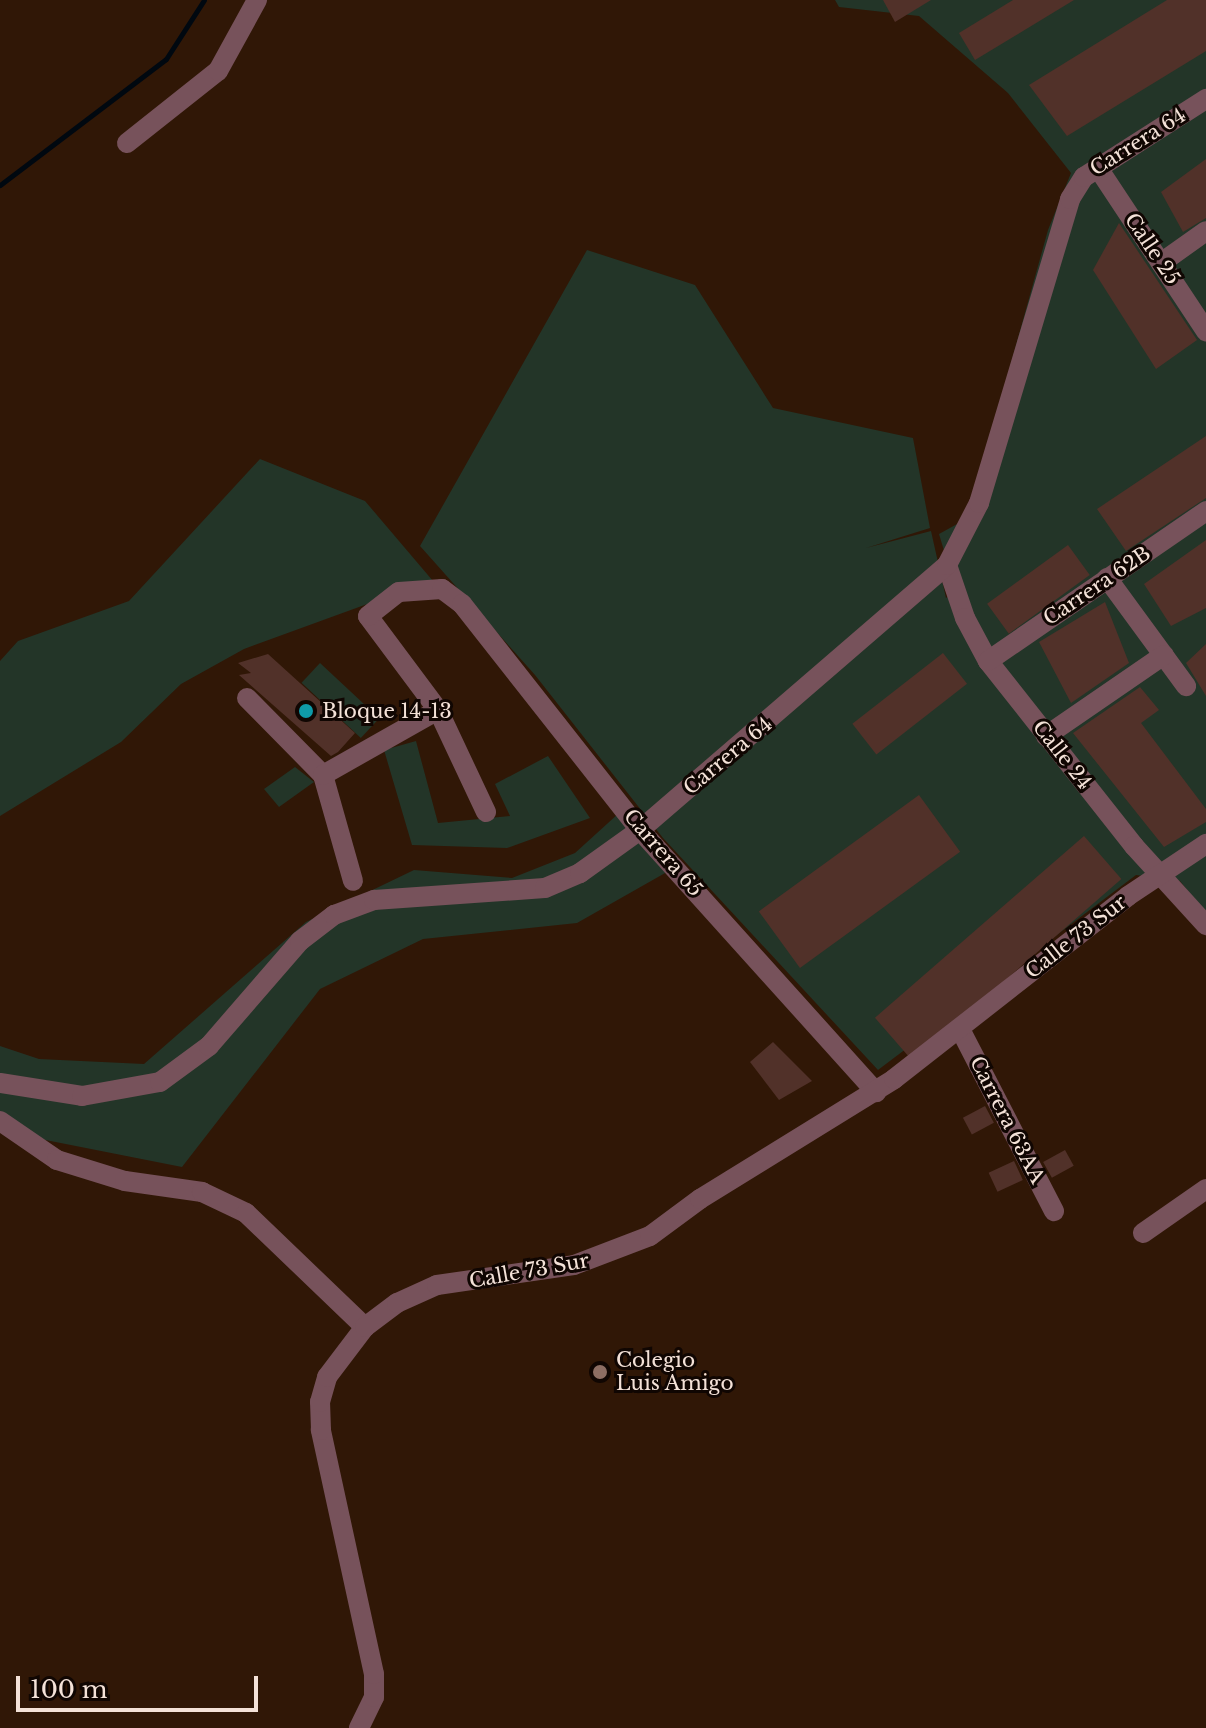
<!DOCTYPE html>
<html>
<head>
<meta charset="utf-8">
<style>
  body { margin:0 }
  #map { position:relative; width:1206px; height:1728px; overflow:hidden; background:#301706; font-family:"Libre Baskerville",serif }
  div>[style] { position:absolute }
  .green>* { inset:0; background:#233528; transform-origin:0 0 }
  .stream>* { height:5px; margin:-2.5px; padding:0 2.5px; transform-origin:2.5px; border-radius:2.5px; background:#000810 }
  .building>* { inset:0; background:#513129; transform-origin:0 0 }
  .minor>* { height:20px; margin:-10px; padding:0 10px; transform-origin:10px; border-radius:10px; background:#77525b }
  .dots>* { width:22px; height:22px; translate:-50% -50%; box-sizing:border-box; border:4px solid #100602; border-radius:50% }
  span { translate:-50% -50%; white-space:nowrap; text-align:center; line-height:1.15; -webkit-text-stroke:6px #100602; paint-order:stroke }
  .street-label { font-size:20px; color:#f4e2d8 }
  .poi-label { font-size:20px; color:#f4e2d8 }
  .left { translate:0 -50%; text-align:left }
  .scale { position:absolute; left:16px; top:1676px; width:242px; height:36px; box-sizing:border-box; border:4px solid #f4e2d8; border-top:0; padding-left:10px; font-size:24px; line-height:28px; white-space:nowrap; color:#f4e2d8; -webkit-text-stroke:6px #100602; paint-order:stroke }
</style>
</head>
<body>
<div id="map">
  <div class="green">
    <div style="clip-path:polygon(835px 0,1206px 0,1206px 914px,1180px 881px,1136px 875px,878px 1070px,663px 838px,535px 675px,420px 546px,587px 250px,695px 285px,773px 408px,913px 438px,930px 528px,866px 548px,931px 531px,946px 598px,956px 591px,939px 534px,968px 518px,1048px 230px,1071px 173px,1008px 93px,919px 16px,839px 7px)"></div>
    <div style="clip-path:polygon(260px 459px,365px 501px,433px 581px,396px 583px,381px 599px,244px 649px,181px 684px,121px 742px,0 816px,0 661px,18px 641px,129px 601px)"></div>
    <div style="left:320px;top:663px;width:81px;height:27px;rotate:43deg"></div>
    <div style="clip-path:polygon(416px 741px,438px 823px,510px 816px,495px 784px,548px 756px,590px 818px,507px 848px,412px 845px,384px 750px)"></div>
    <div style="clip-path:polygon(295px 767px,314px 782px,279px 807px,264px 789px)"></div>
    <div style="clip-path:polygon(630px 803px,681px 864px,577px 923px,423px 939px,320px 989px,182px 1167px,0 1131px,0 1046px,39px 1059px,144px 1064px,306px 922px,414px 870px,512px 878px,575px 853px)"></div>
  </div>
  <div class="stream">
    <div style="left:0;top:185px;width:208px;rotate:-37.2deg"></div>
    <div style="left:166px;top:59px;width:70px;rotate:-57.2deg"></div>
  </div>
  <div class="building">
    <div style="clip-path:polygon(883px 0,931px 0,895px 22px)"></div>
    <div style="clip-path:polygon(1013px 0,1074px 0,975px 60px,959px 33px)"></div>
    <div style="clip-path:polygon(1167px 0,1206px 0,1206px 51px,1067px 136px,1029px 85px)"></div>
    <div style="clip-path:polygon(1206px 159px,1206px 218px,1183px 232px,1161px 192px)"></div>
    <div style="clip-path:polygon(1119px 223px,1197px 340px,1156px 369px,1093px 270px)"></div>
    <div style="clip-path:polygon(1206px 436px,1206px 498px,1126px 551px,1097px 509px)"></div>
    <div style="clip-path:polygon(1206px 540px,1206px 608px,1171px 626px,1144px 584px)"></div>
    <div style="left:1068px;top:545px;width:37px;height:100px;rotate:54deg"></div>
    <div style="clip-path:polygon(1105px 602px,1129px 663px,1071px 703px,1039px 642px)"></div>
    <div style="clip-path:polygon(1206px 644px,1206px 696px,1186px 663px)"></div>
    <div style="left:943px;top:653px;width:39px;height:115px;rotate:52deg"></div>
    <div style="clip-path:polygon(268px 654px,355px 733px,338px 752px,331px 756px,239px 675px,251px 673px,238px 663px)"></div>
    <div style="clip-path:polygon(1140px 687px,1159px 710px,1141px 723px,1206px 809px,1206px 822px,1164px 847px,1073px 733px)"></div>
    <div style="left:919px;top:795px;width:70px;height:198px;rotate:54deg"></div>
    <div style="left:1084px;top:836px;width:57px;height:277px;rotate:49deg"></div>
    <div style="clip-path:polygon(773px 1042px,812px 1081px,779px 1100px,750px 1062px)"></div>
    <div style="left:985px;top:1106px;width:19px;height:25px;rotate:62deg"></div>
    <div style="left:1065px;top:1150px;width:18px;height:25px;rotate:61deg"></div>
    <div style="left:1014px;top:1161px;width:21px;height:28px;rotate:65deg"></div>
  </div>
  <div class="minor">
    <div style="left:127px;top:143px;width:116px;rotate:-38.4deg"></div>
    <div style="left:218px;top:71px;width:81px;rotate:-61.2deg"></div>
    <div style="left:1098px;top:168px;width:196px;rotate:56.5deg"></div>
    <div style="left:1161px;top:263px;width:55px;rotate:-35.4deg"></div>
    <div style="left:947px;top:565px;width:56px;rotate:71.2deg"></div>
    <div style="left:965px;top:618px;width:49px;rotate:61.9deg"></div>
    <div style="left:988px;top:661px;width:236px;rotate:51.7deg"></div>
    <div style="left:1134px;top:846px;width:107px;rotate:47.7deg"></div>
    <div style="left:1107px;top:578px;width:134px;rotate:53.8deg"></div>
    <div style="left:988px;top:661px;width:265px;rotate:-34.5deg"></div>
    <div style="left:247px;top:698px;width:108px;rotate:45.4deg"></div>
    <div style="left:323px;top:775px;width:110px;rotate:74.2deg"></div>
    <div style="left:1046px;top:736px;width:143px;rotate:-34.5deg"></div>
    <div style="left:323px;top:775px;width:132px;rotate:-29.5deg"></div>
    <div style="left:486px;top:812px;width:113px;rotate:-115.2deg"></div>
    <div style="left:438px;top:710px;width:117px;rotate:-126.7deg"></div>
    <div style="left:368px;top:616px;width:39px;rotate:-38deg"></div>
    <div style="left:399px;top:592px;width:43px;rotate:-4deg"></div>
    <div style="left:442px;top:589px;width:25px;rotate:37deg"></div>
    <div style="left:462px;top:604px;width:288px;rotate:51.8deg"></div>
    <div style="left:640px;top:830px;width:353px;rotate:48deg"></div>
    <div style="left:960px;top:1029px;width:205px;rotate:62.7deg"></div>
    <div style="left:0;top:1083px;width:83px;rotate:9deg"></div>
    <div style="left:82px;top:1096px;width:79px;rotate:-10.2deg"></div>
    <div style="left:160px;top:1082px;width:61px;rotate:-36.3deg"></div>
    <div style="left:209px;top:1046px;width:139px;rotate:-49.1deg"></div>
    <div style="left:300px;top:941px;width:43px;rotate:-37.4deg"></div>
    <div style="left:334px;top:915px;width:43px;rotate:-20.6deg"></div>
    <div style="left:374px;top:900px;width:171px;rotate:-4deg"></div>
    <div style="left:545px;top:888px;width:38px;rotate:-23deg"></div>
    <div style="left:580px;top:873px;width:74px;rotate:-35.6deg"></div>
    <div style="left:640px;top:830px;width:406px;rotate:-40.8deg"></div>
    <div style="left:947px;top:565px;width:70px;rotate:-62.7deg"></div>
    <div style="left:979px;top:503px;width:317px;rotate:-73.3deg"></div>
    <div style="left:1070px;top:199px;width:26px;rotate:-58deg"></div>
    <div style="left:1084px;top:177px;width:145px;rotate:-32.6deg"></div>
    <div style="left:0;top:1121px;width:69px;rotate:34.4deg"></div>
    <div style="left:57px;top:1160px;width:71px;rotate:17.2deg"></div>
    <div style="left:125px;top:1181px;width:78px;rotate:8.1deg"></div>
    <div style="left:202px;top:1192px;width:49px;rotate:25.5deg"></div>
    <div style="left:246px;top:1213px;width:165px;rotate:43.8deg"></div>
    <div style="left:1143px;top:1233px;width:77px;rotate:-34.9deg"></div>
    <div style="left:359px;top:1728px;width:34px;rotate:-64deg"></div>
    <div style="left:374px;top:1697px;width:23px;rotate:-90deg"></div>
    <div style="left:374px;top:1674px;width:250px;rotate:-102.3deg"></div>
    <div style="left:321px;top:1430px;width:28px;rotate:-92deg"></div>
    <div style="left:320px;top:1402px;width:26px;rotate:-74deg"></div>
    <div style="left:327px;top:1377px;width:63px;rotate:-52.8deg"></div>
    <div style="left:365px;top:1327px;width:40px;rotate:-37deg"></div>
    <div style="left:397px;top:1303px;width:44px;rotate:-24.2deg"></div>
    <div style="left:437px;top:1285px;width:138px;rotate:-8.3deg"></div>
    <div style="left:574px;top:1265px;width:81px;rotate:-20.9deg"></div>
    <div style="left:650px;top:1236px;width:62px;rotate:-36.5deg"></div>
    <div style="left:700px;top:1199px;width:228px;rotate:-31.7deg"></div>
    <div style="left:894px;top:1079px;width:297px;rotate:-38deg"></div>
    <div style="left:1128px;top:896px;width:94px;rotate:-33.7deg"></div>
  </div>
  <div class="dots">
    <div style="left:306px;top:711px;background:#0f9aa8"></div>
    <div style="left:600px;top:1372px;background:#8d6e63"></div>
  </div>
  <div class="street-label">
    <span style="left:1138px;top:142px;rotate:-32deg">Carrera 64</span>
    <span style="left:1152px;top:249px;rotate:56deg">Calle 25</span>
    <span style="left:1097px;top:586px;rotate:-34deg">Carrera 62B</span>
    <span style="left:1062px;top:755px;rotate:52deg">Calle 24</span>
    <span style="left:728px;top:756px;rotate:-40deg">Carrera 64</span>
    <span style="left:663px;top:853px;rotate:49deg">Carrera 65</span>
    <span style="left:1076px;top:937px;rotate:-38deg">Calle 73 Sur</span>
    <span style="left:1007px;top:1120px;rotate:63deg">Carrera 63AA</span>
    <span style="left:529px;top:1271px;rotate:-10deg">Calle 73 Sur</span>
  </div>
  <div class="poi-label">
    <span class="left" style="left:322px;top:711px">Bloque 14-13</span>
    <span class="left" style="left:616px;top:1372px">Colegio<br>Luis Amigo</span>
  </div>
  <div class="scale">100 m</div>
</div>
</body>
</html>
